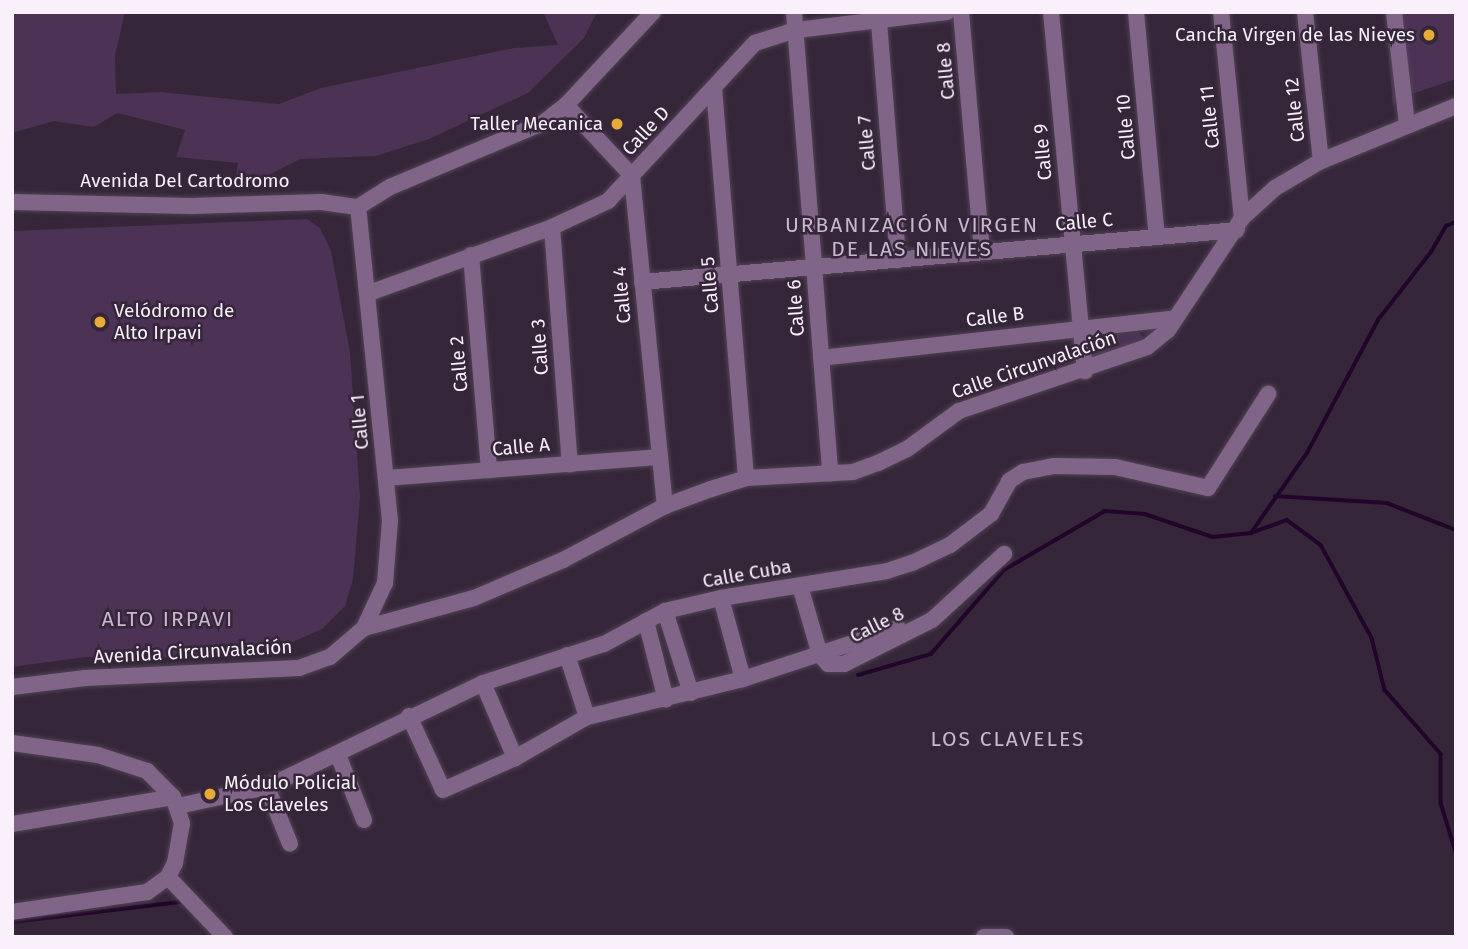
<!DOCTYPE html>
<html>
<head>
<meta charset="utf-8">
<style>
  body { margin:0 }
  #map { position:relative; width:1468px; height:949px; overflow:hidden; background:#352739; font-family:"Fira Sans",sans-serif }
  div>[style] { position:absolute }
  .green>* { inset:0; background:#4c3255 }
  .stream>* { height:3.5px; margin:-1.75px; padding:0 1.75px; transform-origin:1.75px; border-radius:1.75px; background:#22052b }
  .roads { filter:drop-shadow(0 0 2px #504354) drop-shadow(0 0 2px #504354) }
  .minor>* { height:16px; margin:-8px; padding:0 8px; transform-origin:8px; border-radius:8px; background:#806588 }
  .dots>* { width:19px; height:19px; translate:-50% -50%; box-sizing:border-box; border:4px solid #352739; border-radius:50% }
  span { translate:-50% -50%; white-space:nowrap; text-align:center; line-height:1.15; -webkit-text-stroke:5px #352739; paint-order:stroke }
  .poi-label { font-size:19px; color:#f9f0fc }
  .right { translate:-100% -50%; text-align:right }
  .left { translate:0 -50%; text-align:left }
  .street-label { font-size:19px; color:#f9f0fc }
  .neighbourhood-label { font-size:21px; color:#c8b7ce; letter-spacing:2px }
  .frame { position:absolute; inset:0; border:14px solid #f9f0fc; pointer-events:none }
</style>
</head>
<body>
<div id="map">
  <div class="green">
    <div style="clip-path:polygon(12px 12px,125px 12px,115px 55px,116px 94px,161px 92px,279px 104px,321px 88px,514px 48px,558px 45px,543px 12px,597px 12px,584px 38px,528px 93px,429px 139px,376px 156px,300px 159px,257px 181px,236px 176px,238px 163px,176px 157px,185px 130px,117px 113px,94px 127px,54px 121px,12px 133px)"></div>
    <div style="clip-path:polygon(1386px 12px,1456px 12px,1456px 79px,1400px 98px,1393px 106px)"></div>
    <div style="clip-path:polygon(307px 219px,320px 228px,331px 251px,350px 352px,360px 498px,353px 579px,345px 606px,322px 629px,286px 645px,217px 658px,85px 657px,12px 667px,12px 231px)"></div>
    <div style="clip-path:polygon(1139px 332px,1144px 340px,1079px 364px,1073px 359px,1071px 340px,1076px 336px)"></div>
  </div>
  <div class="stream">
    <div style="left:1275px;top:496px;width:112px;rotate:3.6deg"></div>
    <div style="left:1387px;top:503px;width:74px;rotate:21.4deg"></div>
    <div style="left:1251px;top:533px;width:38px;rotate:-20deg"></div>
    <div style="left:1287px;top:520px;width:42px;rotate:36.3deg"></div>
    <div style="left:1321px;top:545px;width:106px;rotate:61.3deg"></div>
    <div style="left:1372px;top:638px;width:54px;rotate:76deg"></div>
    <div style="left:1385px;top:690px;width:85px;rotate:48.8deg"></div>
    <div style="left:1441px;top:754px;width:49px;rotate:90deg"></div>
    <div style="left:1441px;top:803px;width:51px;rotate:73deg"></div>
    <div style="left:858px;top:675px;width:76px;rotate:-16deg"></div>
    <div style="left:931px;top:654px;width:111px;rotate:-49deg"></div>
    <div style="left:1004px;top:570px;width:117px;rotate:-30.3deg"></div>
    <div style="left:1105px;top:511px;width:40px;rotate:4.3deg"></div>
    <div style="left:1145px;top:514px;width:72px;rotate:18.7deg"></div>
    <div style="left:1213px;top:537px;width:38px;rotate:-6deg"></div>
    <div style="left:1251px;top:533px;width:98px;rotate:-55deg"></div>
    <div style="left:1307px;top:453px;width:151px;rotate:-61.9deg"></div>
    <div style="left:1378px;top:320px;width:86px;rotate:-52.1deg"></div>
    <div style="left:1431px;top:252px;width:30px;rotate:-60deg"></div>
    <div style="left:1446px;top:226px;width:11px;rotate:-22deg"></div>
    <div style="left:12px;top:922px;width:169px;rotate:-6.8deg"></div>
  </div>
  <div class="roads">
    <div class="minor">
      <div style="left:794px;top:12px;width:463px;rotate:85.5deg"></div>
      <div style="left:961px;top:12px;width:241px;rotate:85deg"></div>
      <div style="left:1051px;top:12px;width:361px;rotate:84.6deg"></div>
      <div style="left:1136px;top:12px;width:226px;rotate:84.7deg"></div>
      <div style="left:1221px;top:12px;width:207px;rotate:84.2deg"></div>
      <div style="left:1305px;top:12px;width:150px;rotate:83.9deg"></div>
      <div style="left:1394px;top:12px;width:114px;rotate:83.4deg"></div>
      <div style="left:879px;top:22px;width:239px;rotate:85.4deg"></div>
      <div style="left:714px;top:88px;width:391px;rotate:85.3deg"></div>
      <div style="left:566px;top:105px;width:97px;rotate:47.1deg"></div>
      <div style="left:632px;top:176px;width:332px;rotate:84.3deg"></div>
      <div style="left:12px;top:202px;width:178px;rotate:1.3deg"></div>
      <div style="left:190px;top:206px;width:131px;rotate:-1.7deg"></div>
      <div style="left:321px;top:202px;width:37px;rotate:8deg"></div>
      <div style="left:358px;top:207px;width:38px;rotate:-32deg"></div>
      <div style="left:390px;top:187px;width:166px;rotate:-22.7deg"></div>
      <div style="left:543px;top:123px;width:29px;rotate:-38deg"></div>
      <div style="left:566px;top:105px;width:127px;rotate:-46.9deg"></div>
      <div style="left:552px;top:227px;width:238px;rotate:85.7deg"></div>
      <div style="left:471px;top:255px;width:216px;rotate:85.2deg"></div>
      <div style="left:642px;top:282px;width:597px;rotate:-4.99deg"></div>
      <div style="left:369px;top:293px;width:195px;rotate:-19.8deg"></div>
      <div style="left:552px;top:227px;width:62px;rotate:-24.9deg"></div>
      <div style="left:608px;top:201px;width:216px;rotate:-47.1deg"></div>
      <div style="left:755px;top:43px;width:43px;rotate:-17.6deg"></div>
      <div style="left:796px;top:30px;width:152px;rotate:-6.8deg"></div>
      <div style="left:821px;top:358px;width:356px;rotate:-6.4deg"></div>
      <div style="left:386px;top:478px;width:274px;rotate:-4.4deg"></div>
      <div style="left:800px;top:586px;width:72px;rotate:73.8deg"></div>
      <div style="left:820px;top:655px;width:12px;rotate:48deg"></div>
      <div style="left:828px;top:664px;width:16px"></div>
      <div style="left:844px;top:664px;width:98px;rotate:-26.6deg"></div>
      <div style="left:932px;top:620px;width:98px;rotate:-42.5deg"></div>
      <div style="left:721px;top:598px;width:84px;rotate:74.8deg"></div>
      <div style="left:665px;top:611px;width:86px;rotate:72.4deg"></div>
      <div style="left:646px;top:621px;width:81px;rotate:75.8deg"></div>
      <div style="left:364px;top:628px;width:114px;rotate:-15.3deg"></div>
      <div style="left:474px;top:598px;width:97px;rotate:-23.1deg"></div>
      <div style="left:563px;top:560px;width:115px;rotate:-27.9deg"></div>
      <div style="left:665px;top:506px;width:49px;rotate:-20.3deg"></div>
      <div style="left:711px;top:489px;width:37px;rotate:-17deg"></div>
      <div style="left:746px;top:478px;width:107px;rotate:-3.2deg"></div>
      <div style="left:853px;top:472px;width:27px;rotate:-20deg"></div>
      <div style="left:878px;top:463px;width:32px;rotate:-26deg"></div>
      <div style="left:907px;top:449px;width:64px;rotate:-36.2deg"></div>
      <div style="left:959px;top:411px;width:199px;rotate:-18.8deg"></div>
      <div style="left:1147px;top:347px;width:27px;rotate:-39deg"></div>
      <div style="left:1168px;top:330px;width:134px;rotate:-56.5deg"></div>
      <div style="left:1242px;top:218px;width:45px;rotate:-42.3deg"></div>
      <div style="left:1275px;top:188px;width:53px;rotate:-30.4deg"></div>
      <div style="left:1321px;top:161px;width:146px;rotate:-22.2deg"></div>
      <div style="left:567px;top:655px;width:65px;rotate:72.1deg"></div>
      <div style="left:483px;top:683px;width:82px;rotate:66.9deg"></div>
      <div style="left:12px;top:687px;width:74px;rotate:-7deg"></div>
      <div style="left:85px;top:678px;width:214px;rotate:-2.7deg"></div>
      <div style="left:299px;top:668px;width:33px;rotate:-20deg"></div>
      <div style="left:330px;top:657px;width:45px;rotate:-40.5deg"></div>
      <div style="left:364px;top:628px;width:50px;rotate:-65deg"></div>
      <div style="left:385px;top:583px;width:62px;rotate:-85.4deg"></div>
      <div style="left:390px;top:521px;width:316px;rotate:-95.8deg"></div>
      <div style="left:409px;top:716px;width:81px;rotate:65.3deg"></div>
      <div style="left:443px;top:790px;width:79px;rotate:-24deg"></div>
      <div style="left:515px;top:758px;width:83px;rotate:-29.7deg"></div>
      <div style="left:587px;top:717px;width:161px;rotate:-13.7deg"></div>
      <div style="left:743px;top:679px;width:163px;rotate:-18.2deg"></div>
      <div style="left:12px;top:743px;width:87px;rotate:7.9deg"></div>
      <div style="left:98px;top:755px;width:52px;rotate:18.1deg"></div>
      <div style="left:147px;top:771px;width:37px;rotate:45deg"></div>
      <div style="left:173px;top:797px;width:28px;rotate:71deg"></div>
      <div style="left:182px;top:823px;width:41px;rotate:99.9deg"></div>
      <div style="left:175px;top:863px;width:16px;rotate:117deg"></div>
      <div style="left:168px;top:877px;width:26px;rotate:144deg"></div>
      <div style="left:147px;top:892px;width:136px;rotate:171.6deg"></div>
      <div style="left:338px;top:755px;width:70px;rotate:68.2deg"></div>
      <div style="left:267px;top:787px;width:61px;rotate:68deg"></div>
      <div style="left:178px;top:806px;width:91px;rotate:-12.1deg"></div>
      <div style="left:267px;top:787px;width:240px;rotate:-25.7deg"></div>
      <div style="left:483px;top:683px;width:127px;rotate:-17.9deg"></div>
      <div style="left:604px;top:644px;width:69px;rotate:-28.4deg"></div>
      <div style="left:665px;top:611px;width:57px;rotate:-13.1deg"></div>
      <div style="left:721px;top:598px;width:168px;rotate:-9.2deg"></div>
      <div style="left:887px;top:571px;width:26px;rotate:-18deg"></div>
      <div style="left:912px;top:563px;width:42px;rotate:-25.3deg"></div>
      <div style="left:950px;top:545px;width:51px;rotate:-37.1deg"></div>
      <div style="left:991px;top:514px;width:38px;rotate:-61deg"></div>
      <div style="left:1009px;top:481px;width:17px;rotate:-33deg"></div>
      <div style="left:1023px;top:472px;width:32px;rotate:-11deg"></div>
      <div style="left:1054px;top:466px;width:61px;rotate:0.9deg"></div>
      <div style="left:1115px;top:467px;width:95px;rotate:12.7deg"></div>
      <div style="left:1208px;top:488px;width:112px;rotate:-57.4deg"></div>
      <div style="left:12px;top:824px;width:163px;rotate:-9.5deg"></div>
      <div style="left:168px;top:877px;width:83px;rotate:46.5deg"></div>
      <div style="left:984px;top:937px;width:22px"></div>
    </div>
  </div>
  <div class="dots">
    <div style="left:1429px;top:35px;background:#e8ab37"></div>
    <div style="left:617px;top:124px;background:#e8ab37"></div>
    <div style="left:100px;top:322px;background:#e8ab37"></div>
    <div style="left:210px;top:794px;background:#e8ab37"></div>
  </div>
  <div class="poi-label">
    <span class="right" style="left:1415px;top:35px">Cancha Virgen de las Nieves</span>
    <span class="right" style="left:603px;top:124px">Taller Mecanica</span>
    <span class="left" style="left:114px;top:322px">Velódromo de<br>Alto Irpavi</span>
    <span class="left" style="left:224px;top:794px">Módulo Policial<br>Los Claveles</span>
  </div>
  <div class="street-label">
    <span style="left:946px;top:71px;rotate:-95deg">Calle 8</span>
    <span style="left:1295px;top:110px;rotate:-96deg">Calle 12</span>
    <span style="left:1210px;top:117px;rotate:-96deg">Calle 11</span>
    <span style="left:1126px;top:127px;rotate:-95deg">Calle 10</span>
    <span style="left:646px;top:131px;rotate:-47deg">Calle D</span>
    <span style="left:867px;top:143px;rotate:-95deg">Calle 7</span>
    <span style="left:1043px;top:152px;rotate:-95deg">Calle 9</span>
    <span style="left:185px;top:181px">Avenida Del Cartodromo</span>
    <span style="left:1084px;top:222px;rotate:-5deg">Calle C</span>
    <span style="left:710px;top:285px;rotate:-95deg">Calle 5</span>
    <span style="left:622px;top:295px;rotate:-95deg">Calle 4</span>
    <span style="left:796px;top:308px;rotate:-94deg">Calle 6</span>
    <span style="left:995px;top:317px;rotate:-7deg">Calle B</span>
    <span style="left:540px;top:347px;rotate:-94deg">Calle 3</span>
    <span style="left:459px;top:364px;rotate:-95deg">Calle 2</span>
    <span style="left:1034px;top:365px;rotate:-19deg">Calle Circunvalación</span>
    <span style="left:360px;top:422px;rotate:-95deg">Calle 1</span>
    <span style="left:521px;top:447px;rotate:-5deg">Calle A</span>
    <span style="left:747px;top:574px;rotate:-10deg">Calle Cuba</span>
    <span style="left:877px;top:625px;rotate:-26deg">Calle 8</span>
    <span style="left:193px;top:652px;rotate:-3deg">Avenida Circunvalación</span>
  </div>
  <div class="neighbourhood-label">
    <span style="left:912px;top:237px">URBANIZACIÓN VIRGEN<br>DE LAS NIEVES</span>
    <span style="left:168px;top:619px">ALTO IRPAVI</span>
    <span style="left:1008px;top:739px">LOS CLAVELES</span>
  </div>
  <div class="frame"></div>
</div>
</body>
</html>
